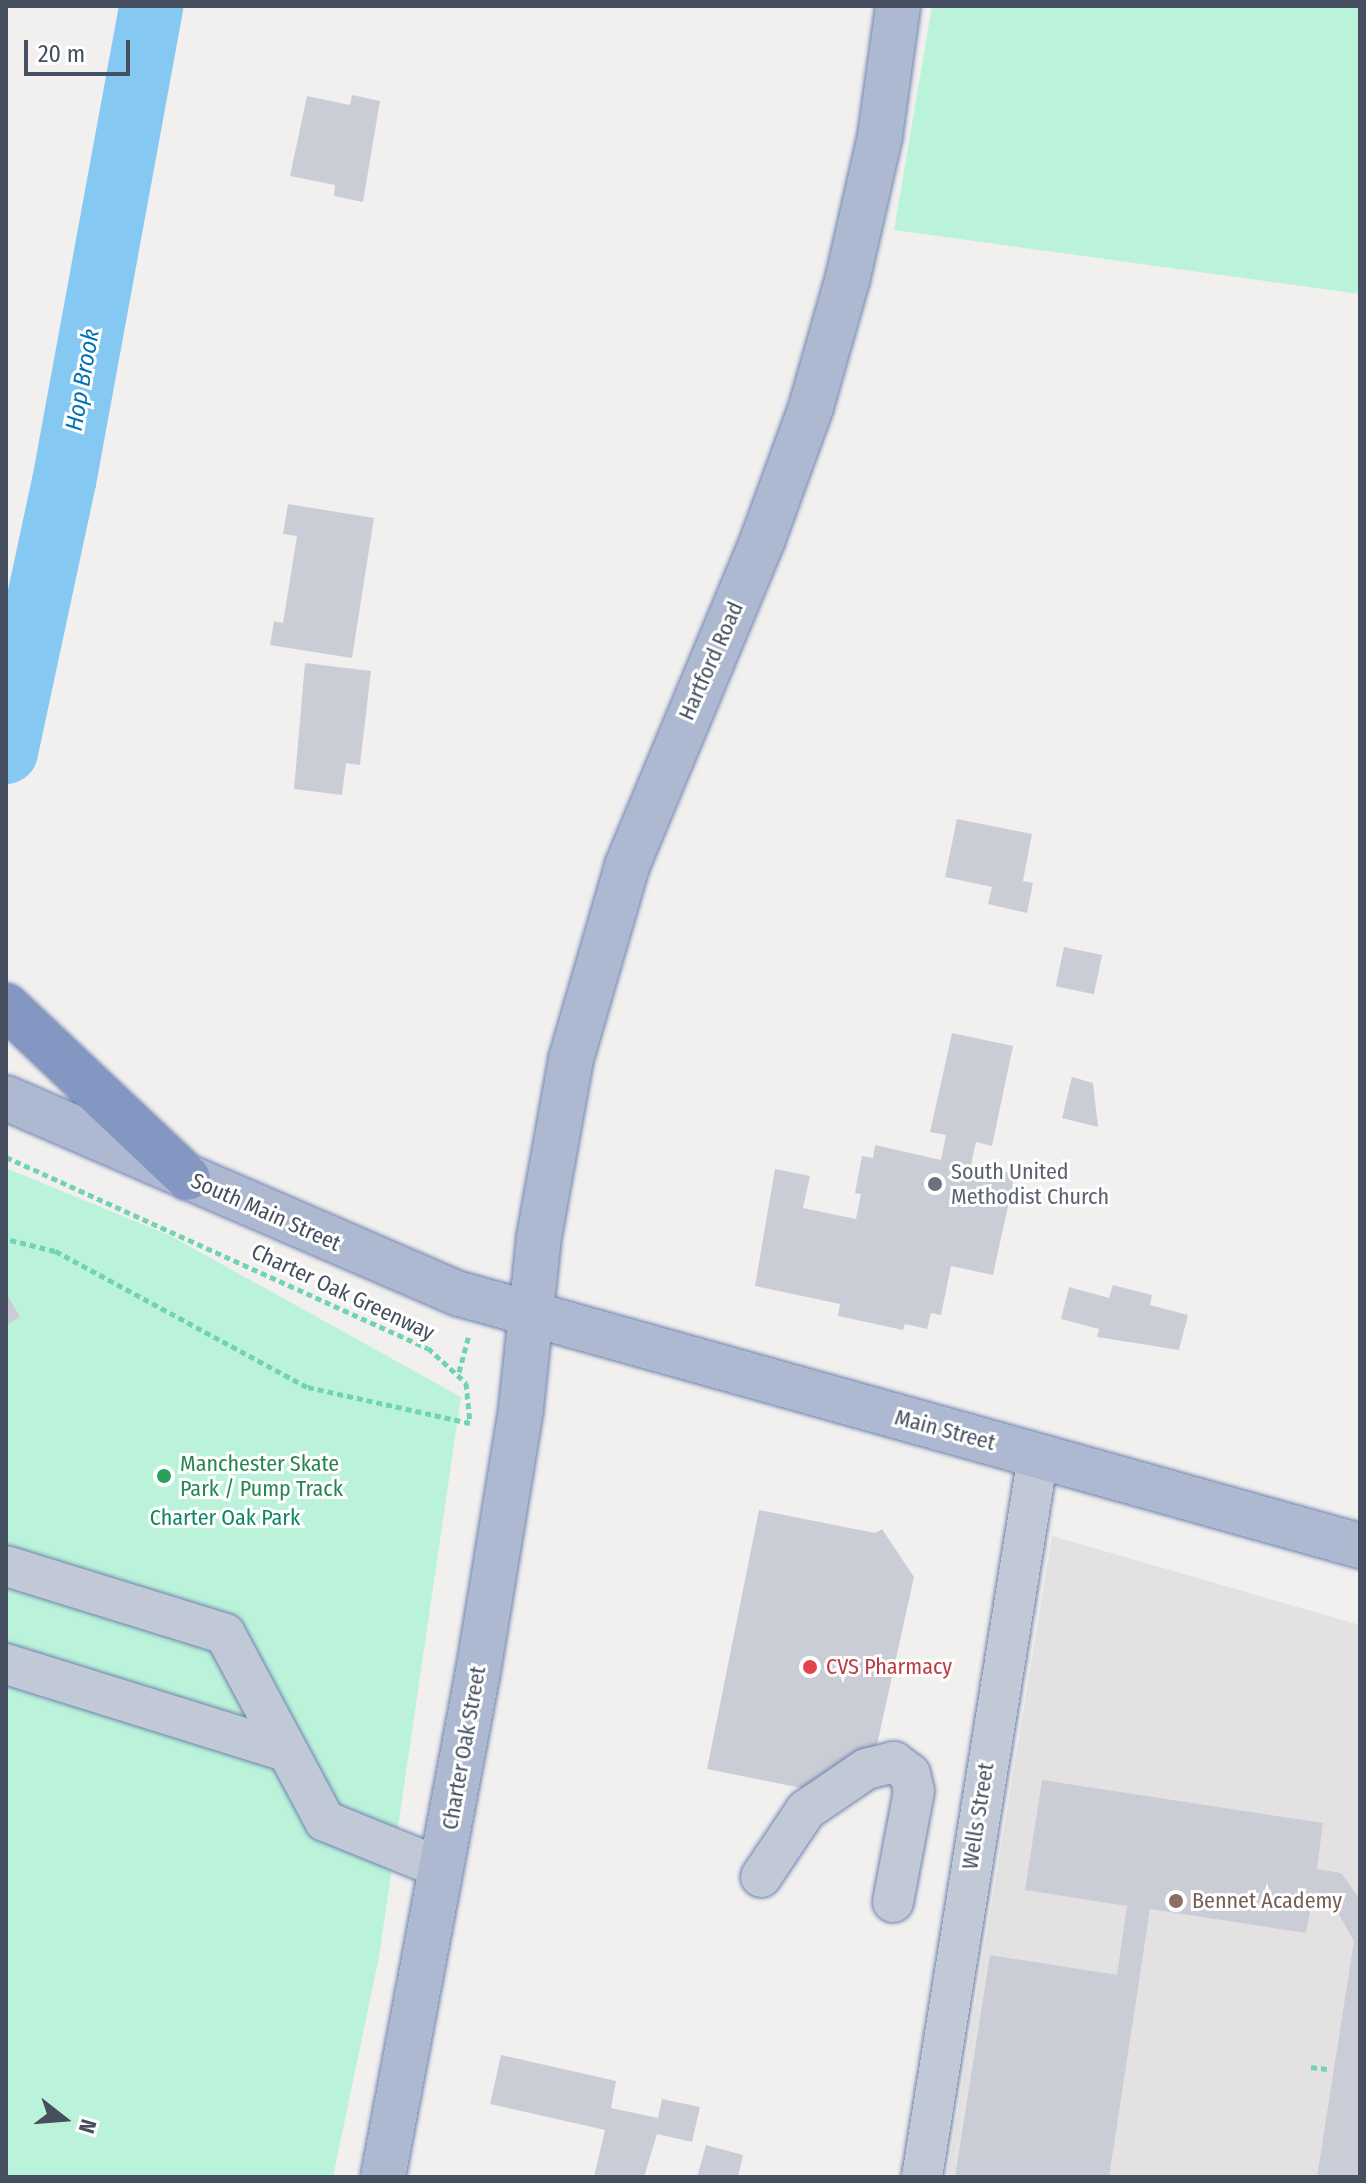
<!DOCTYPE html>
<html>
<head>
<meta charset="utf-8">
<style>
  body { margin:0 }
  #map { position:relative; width:1366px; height:2183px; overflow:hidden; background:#f2f0ef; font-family:"Fira Sans Condensed",sans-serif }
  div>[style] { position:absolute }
  .education>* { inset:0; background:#e3e1e1 }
  .green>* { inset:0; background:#bbf3da }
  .river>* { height:64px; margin:-32px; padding:0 32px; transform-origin:32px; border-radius:32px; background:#85c9f3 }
  .building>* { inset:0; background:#cbcdd6; transform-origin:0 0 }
  .path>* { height:5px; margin-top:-2.5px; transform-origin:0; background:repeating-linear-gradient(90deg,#70d4b4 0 6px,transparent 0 10px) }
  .roads { filter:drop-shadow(0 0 2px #6f82ae) drop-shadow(0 0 2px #6f82ae) }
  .minor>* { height:40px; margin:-20px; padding:0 20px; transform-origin:20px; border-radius:20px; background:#c2c9d6 }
  .major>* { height:44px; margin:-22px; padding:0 22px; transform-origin:22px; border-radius:22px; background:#adb9d0 }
  .highway>* { height:44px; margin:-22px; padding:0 22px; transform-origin:22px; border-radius:22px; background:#8497c2 }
  .dots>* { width:22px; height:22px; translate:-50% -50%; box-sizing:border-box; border:4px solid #fff; border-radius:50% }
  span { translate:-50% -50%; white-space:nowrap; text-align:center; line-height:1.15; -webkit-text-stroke:6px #fff; paint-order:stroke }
  .street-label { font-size:22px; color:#464f5f }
  .worship-label { font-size:22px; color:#5b616d }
  .left { translate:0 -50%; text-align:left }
  .leisure-label { font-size:22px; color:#27864d }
  .park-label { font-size:22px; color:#108760 }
  .health-label { font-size:22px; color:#be3a42 }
  .education-label { font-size:22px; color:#785e54 }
  .water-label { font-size:24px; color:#0172b7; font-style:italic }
  .frame { position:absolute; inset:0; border:8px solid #464f5f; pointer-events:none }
  .north { position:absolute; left:24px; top:2079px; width:80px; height:80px; -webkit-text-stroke:6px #fff; paint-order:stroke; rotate:107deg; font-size:22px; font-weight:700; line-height:32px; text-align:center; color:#464f5f }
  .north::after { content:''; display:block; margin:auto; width:28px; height:36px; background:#464f5f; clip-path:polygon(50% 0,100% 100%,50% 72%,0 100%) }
  .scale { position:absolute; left:24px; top:40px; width:106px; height:36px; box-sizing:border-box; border:4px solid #464f5f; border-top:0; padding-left:10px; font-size:24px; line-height:28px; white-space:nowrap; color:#464f5f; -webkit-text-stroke:6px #fff; paint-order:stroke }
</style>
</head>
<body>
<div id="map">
  <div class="education">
    <div style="clip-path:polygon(1052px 1536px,1360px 1625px,1360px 2177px,947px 2177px)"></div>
  </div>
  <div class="green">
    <div style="clip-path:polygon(932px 6px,1360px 6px,1360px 294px,894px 230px)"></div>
    <div style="clip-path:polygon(6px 1168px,171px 1236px,461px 1397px,379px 1957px,333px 2177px,6px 2177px)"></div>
  </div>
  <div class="river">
    <div style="left:6px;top:752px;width:276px;rotate:-77.9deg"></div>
    <div style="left:64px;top:482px;width:484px;rotate:-79.6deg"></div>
  </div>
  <div class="building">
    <div style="clip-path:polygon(352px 95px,380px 101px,363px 202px,334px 196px,335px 185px,290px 176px,307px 96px,350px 105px)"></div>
    <div style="clip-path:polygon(288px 504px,374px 518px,352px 658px,270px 645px,274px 621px,283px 623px,297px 536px,283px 534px)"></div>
    <div style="clip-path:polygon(305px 663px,371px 671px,360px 765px,346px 763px,342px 795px,294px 789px)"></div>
    <div style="clip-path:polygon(957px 819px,1032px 834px,1023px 881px,1033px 883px,1027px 913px,988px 904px,992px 887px,945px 877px)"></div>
    <div style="left:1064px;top:947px;width:39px;height:40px;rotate:12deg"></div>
    <div style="clip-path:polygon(952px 1033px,1013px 1046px,992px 1146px,976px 1142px,971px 1164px,1015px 1174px,993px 1275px,951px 1266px,941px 1315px,931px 1313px,927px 1329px,905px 1324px,903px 1330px,838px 1316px,840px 1304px,755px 1286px,775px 1169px,810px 1176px,803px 1208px,856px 1219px,861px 1194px,855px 1193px,862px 1156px,873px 1158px,875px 1145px,941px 1160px,946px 1135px,930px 1132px)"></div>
    <div style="clip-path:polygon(1072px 1077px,1093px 1083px,1098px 1127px,1062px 1118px)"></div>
    <div style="clip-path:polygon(1113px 1285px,1152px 1295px,1150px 1305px,1188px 1315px,1179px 1350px,1097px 1337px,1099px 1329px,1061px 1319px,1069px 1287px,1109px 1298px)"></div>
    <div style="clip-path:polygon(6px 1293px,20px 1317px,6px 1325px)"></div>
    <div style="clip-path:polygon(759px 1510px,875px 1533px,882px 1529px,914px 1577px,875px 1754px,806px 1789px,707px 1769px)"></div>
    <div style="clip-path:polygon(1042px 1780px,1323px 1823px,1317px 1869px,1341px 1873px,1360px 1899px,1360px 2177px,1317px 2177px,1354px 1941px,1329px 1897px,1313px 1895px,1306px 1933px,1150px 1909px,1109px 2177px,955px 2177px,990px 1955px,1117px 1975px,1127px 1906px,1025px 1890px)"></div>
    <div style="clip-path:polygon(501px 2055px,616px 2081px,611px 2108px,658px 2118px,662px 2099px,700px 2107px,692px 2142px,657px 2134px,644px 2177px,594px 2177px,605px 2130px,490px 2104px)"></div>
    <div style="clip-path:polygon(706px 2145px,743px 2155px,738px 2177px,697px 2177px)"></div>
  </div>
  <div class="path">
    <div style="left:6px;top:1157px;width:463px;rotate:24.4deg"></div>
    <div style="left:428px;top:1348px;width:52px;rotate:42.6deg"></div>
    <div style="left:466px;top:1383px;width:40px;rotate:84.3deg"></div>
    <div style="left:470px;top:1423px;width:167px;rotate:-167.5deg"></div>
    <div style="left:307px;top:1387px;width:286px;rotate:-151.6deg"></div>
    <div style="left:55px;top:1251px;width:50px;rotate:-166.2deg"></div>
    <div style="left:459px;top:1372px;width:38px;rotate:-75deg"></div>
    <div style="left:1311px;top:2067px;width:16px;rotate:7deg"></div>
  </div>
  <div class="roads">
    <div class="minor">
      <div style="left:6px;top:1566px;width:229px;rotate:17.2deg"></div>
      <div style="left:225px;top:1634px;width:212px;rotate:61.9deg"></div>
      <div style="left:325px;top:1821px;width:127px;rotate:22.1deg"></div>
      <div style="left:6px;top:1664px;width:293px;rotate:17.3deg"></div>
      <div style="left:761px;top:1877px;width:81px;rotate:-56.1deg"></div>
      <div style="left:806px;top:1810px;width:73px;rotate:-34.3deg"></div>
      <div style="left:866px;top:1769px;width:29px;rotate:-14deg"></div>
      <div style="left:894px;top:1762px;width:20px;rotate:37deg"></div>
      <div style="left:910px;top:1774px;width:17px;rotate:77deg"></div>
      <div style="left:914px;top:1791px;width:113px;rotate:100.7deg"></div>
      <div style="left:922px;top:2177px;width:730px;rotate:-80.86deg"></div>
    </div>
    <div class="major">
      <div style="left:6px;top:1098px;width:495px;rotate:23.4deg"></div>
      <div style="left:460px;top:1294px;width:935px;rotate:15.64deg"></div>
      <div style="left:383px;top:2177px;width:514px;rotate:-79.35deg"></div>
      <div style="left:478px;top:1672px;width:267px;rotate:-80.7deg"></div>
      <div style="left:521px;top:1408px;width:172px;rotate:-84deg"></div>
      <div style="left:539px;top:1237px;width:181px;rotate:-79.8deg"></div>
      <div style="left:571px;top:1059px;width:201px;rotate:-73.8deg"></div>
      <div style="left:627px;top:866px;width:354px;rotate:-67.4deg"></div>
      <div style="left:763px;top:539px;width:140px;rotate:-70deg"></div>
      <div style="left:811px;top:407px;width:135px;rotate:-74.1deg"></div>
      <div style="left:848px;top:277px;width:145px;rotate:-77.2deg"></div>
      <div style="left:880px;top:136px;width:131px;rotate:-82.1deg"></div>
    </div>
    <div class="highway">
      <div style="left:6px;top:1006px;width:250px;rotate:43.4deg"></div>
    </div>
  </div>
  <div class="dots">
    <div style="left:935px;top:1184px;background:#6b7280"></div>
    <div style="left:164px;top:1476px;background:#2e9e5b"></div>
    <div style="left:810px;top:1667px;background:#e0444e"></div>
    <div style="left:1176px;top:1901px;background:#8d6e63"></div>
  </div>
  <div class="street-label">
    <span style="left:711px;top:661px;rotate:-66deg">Hartford Road</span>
    <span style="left:266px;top:1212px;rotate:24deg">South Main Street</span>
    <span style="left:343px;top:1292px;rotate:25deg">Charter Oak Greenway</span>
    <span style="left:945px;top:1430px;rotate:15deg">Main Street</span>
    <span style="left:464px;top:1748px;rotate:-80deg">Charter Oak Street</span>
    <span style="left:978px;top:1816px;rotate:-81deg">Wells Street</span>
  </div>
  <div class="worship-label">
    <span class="left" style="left:951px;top:1184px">South United<br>Methodist Church</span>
  </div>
  <div class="leisure-label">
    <span class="left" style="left:180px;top:1476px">Manchester Skate<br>Park / Pump Track</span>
  </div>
  <div class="park-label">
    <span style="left:225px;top:1518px">Charter Oak Park</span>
  </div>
  <div class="health-label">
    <span class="left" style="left:826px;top:1667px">CVS Pharmacy</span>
  </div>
  <div class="education-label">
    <span class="left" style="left:1192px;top:1901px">Bennet Academy</span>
  </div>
  <div class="water-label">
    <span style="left:83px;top:380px;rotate:-80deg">Hop Brook</span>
  </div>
  <div class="frame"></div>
  <div class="north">N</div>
  <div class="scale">20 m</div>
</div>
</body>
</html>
